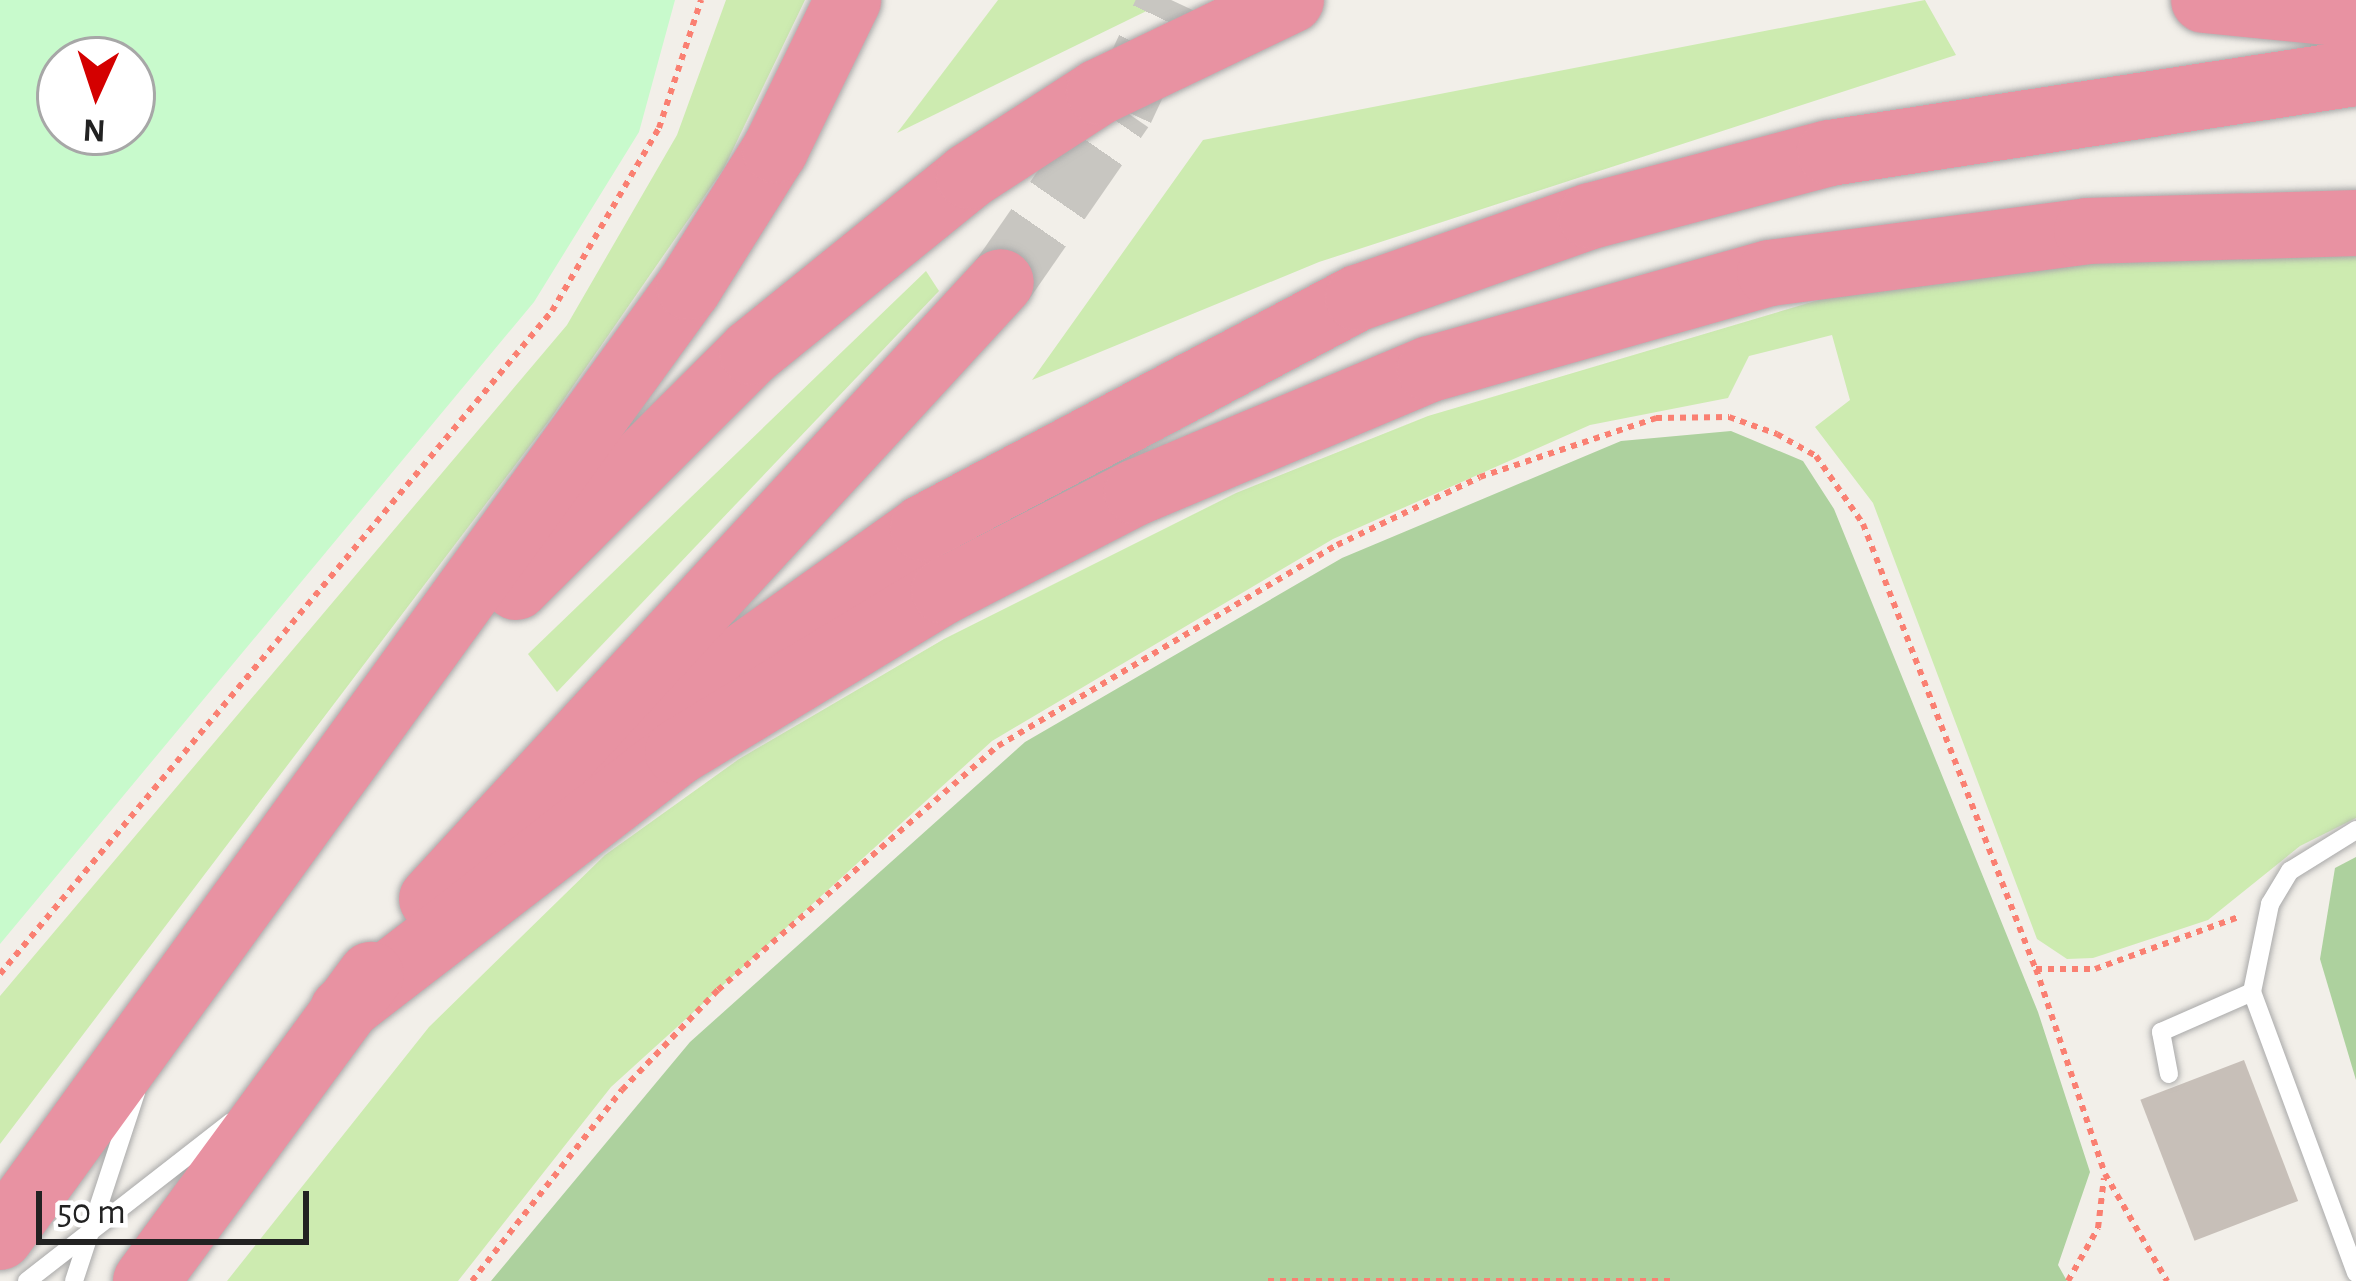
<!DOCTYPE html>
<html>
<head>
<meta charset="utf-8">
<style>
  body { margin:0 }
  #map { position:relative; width:2356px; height:1281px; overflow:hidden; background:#f2efe9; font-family:"Alegreya Sans",sans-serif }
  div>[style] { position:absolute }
  .grass>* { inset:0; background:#cdebb0 }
  .forest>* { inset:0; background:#add19e }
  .park>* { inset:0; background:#c8facc }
  .building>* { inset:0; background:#c7bfb8; transform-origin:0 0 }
  .highway-tunnel>* { height:66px; margin-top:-33px; transform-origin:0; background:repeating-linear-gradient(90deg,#c8c6c1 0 66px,transparent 0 99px) }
  .path>* { height:6px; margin-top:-3px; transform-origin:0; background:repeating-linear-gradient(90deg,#fa8072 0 6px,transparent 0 12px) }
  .roads { filter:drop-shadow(0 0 3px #a9a9a9) drop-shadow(0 0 3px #a9a9a9) }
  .lane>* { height:18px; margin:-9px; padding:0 9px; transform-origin:9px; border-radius:9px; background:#fff }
  .highway>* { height:66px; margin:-33px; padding:0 33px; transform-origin:33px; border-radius:33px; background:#e892a2 }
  span { translate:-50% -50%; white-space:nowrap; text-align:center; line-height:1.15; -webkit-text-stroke:10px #fff; paint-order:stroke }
  .north { position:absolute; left:36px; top:36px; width:120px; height:120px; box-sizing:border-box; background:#fff; border:3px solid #a7a7a7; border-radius:50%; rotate:183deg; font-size:33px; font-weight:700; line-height:48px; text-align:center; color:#222 }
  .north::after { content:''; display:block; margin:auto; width:42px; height:54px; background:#d40000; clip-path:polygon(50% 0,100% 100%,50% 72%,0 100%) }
  .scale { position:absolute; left:36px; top:1191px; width:273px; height:54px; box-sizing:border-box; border:6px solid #222; border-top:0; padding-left:15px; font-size:36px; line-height:42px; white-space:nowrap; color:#222; -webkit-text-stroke:9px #fff; paint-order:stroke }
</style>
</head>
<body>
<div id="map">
  <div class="grass">
    <div style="clip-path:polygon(726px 0,805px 0,724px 168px,551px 418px,0 1144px,0 996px,567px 325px,677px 135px)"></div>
    <div style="clip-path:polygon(998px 0,1169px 0,897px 133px)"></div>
    <div style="clip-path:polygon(1925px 0,1956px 55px,1319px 262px,1032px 380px,1203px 140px)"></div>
    <div style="clip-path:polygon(2356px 249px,2356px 818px,2300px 846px,2208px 920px,2093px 958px,2067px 959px,2037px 939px,1873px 503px,1815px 427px,1850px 400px,1832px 335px,1749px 356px,1728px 398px,1590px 425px,1333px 539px,992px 741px,611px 1087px,458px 1281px,227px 1281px,429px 1027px,605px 855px,739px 759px,944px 639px,1236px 493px,1428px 416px,1839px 294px,2173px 253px)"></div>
    <div style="clip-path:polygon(926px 271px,939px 291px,557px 692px,528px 654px)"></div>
  </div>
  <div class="forest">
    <div style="clip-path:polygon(1731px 431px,1803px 461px,1834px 509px,2038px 1012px,2090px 1172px,2058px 1265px,2067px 1281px,491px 1281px,690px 1042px,1025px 742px,1342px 558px,1621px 441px)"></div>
    <div style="clip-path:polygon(2356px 857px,2356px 1080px,2320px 959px,2335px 868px)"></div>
  </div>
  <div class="park">
    <div style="clip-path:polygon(evenodd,0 0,675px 0,639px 132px,534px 302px,0 944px,0 0,60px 60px,132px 60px,132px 132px,60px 132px,60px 60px)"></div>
  </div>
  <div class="building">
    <div style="left:2244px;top:1060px;width:151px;height:111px;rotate:69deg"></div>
  </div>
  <div class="highway-tunnel">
    <div style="left:1001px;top:282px;width:211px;rotate:-55.3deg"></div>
    <div style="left:1121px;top:109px;width:120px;rotate:-64.9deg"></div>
  </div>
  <div class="path">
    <div style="left:2036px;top:969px;width:216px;rotate:71.4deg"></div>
    <div style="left:2105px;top:1174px;width:124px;rotate:59.9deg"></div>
    <div style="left:0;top:974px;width:863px;rotate:-50.22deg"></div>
    <div style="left:552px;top:311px;width:212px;rotate:-59.7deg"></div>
    <div style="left:659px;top:128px;width:135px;rotate:-71.8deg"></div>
    <div style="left:472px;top:1281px;width:243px;rotate:-51.9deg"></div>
    <div style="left:622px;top:1090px;width:139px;rotate:-46.2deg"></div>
    <div style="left:718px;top:990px;width:371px;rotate:-41.1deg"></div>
    <div style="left:998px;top:746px;width:394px;rotate:-30.7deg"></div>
    <div style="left:1337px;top:545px;width:158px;rotate:-25.4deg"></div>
    <div style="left:1480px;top:477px;width:186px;rotate:-18.5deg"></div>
    <div style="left:1656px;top:418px;width:73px;rotate:-0.8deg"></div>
    <div style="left:1729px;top:417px;width:51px;rotate:19.5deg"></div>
    <div style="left:1777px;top:434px;width:45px;rotate:29.4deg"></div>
    <div style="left:1816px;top:456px;width:83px;rotate:55.3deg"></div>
    <div style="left:1863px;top:524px;width:477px;rotate:68.8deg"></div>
    <div style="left:2036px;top:969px;width:59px"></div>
    <div style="left:2095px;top:969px;width:153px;rotate:-19.9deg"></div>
    <div style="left:1268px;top:1281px;width:407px"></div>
    <div style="left:2068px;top:1281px;width:61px;rotate:-60.5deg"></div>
    <div style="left:2098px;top:1228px;width:50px;rotate:-83.2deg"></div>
  </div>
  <div class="roads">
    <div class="lane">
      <div style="left:2169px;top:1074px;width:43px;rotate:-100.8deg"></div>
      <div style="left:2161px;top:1032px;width:99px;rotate:-23.7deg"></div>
      <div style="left:2356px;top:1273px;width:300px;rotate:-110.3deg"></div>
      <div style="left:2252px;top:992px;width:90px;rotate:-78.4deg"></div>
      <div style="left:2270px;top:904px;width:39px;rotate:-59deg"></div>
      <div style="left:2290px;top:871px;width:78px;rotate:-31.8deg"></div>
      <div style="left:27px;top:1281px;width:259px;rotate:-37.9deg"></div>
      <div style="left:74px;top:1281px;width:199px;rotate:-71.8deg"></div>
    </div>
    <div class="highway">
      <div style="left:2204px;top:0;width:153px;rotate:5.6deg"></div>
      <div style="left:516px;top:587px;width:333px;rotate:-44.9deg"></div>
      <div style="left:752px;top:352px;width:279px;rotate:-39deg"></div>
      <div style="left:969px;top:176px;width:155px;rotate:-32.9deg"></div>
      <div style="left:1099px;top:92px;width:213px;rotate:-25.6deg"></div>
      <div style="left:566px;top:783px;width:439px;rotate:-35.5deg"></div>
      <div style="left:923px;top:528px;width:492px;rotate:-27.9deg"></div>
      <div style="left:1358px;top:298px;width:247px;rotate:-19.4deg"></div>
      <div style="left:1591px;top:216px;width:247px;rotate:-14.8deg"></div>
      <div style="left:1830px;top:153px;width:532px;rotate:-8.65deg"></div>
      <div style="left:432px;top:899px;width:839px;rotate:-47.32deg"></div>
      <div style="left:343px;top:1010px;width:423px;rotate:-37.6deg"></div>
      <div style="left:678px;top:752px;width:311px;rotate:-31.2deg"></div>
      <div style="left:944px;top:591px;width:217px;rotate:-27.2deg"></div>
      <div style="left:1137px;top:492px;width:318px;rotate:-22.8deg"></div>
      <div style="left:1430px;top:369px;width:353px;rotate:-15.8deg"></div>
      <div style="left:1770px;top:273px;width:320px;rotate:-7.5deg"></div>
      <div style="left:2087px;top:231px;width:269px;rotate:-1.7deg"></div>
      <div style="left:0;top:1237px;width:1174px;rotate:-54.05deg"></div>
      <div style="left:689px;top:287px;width:162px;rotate:-57.9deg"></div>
      <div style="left:775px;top:150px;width:167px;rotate:-64deg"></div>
      <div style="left:146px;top:1281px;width:380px;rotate:-53.7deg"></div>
    </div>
  </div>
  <div class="north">N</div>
  <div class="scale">50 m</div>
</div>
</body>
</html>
